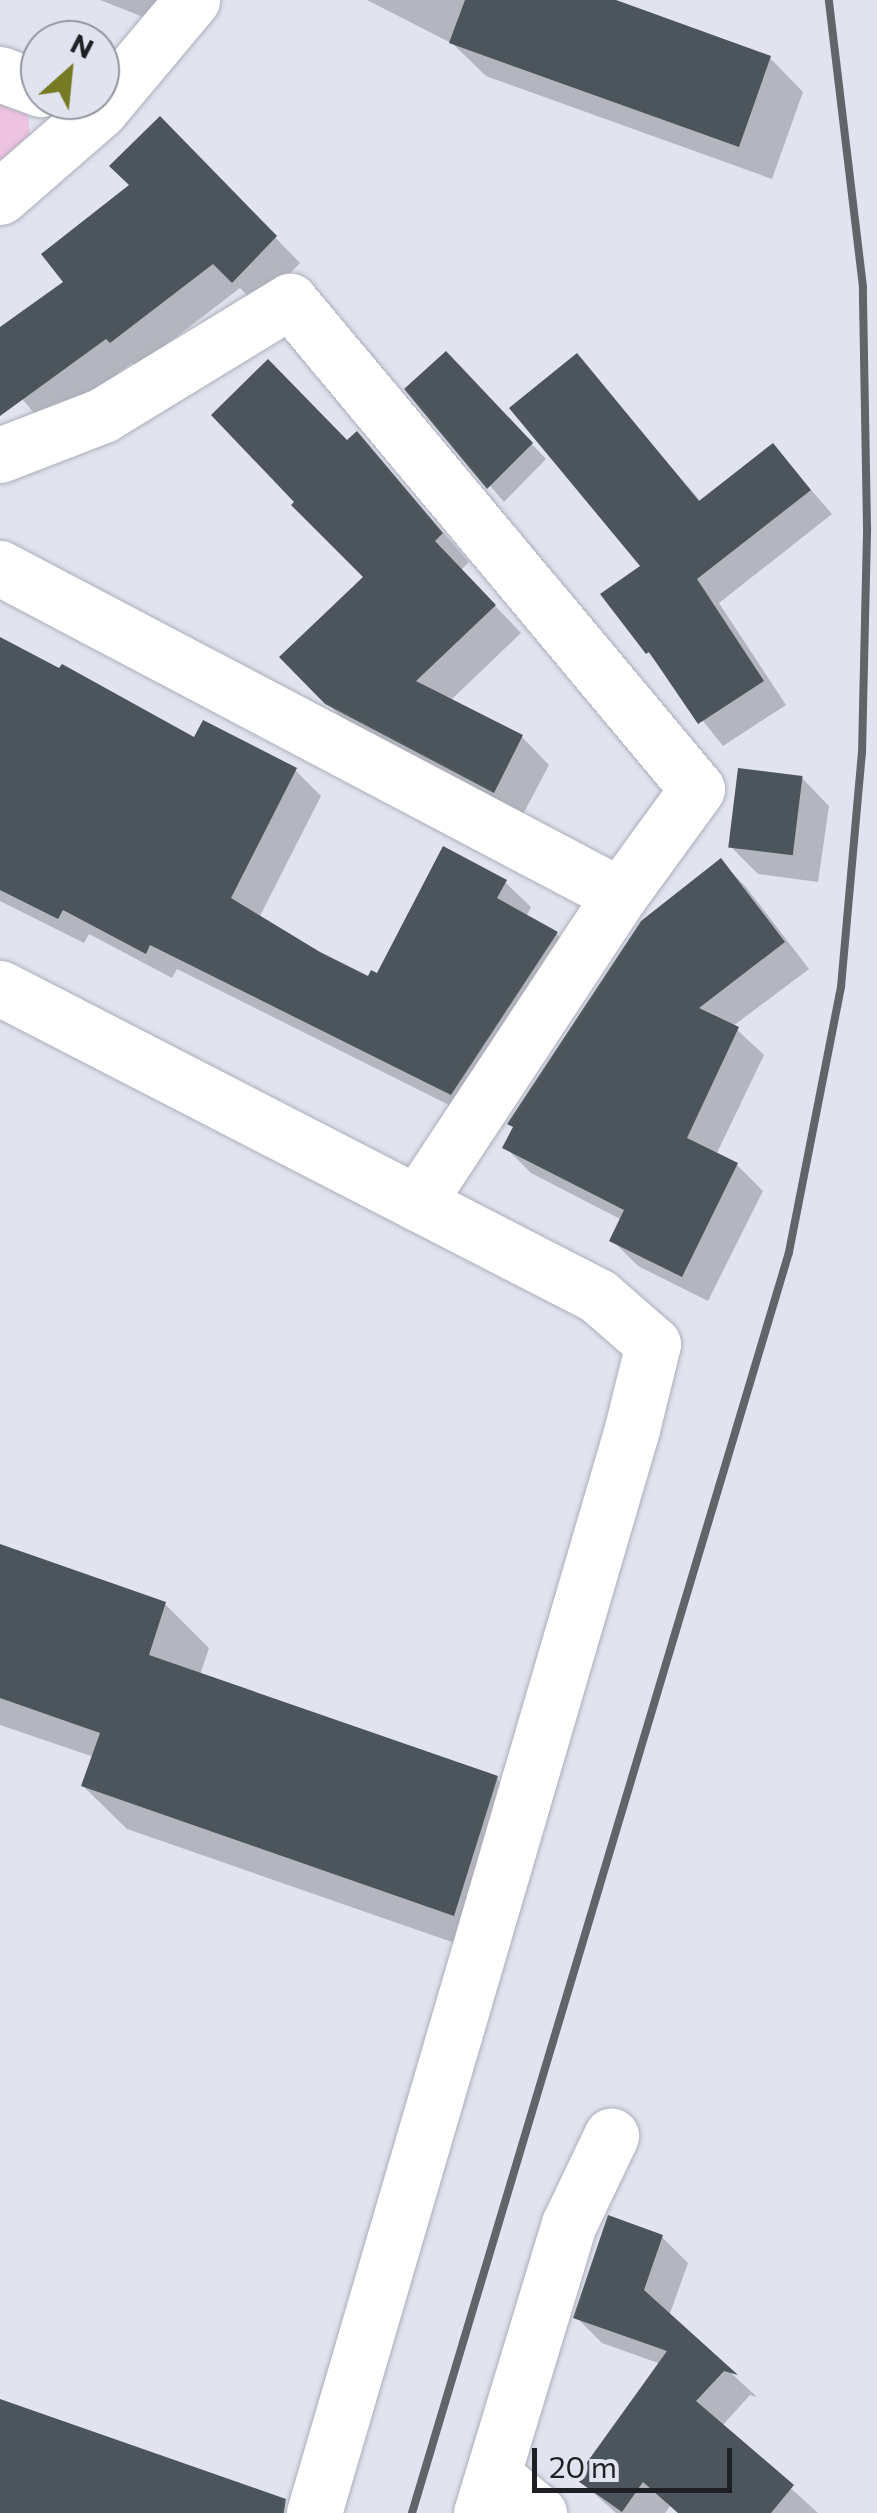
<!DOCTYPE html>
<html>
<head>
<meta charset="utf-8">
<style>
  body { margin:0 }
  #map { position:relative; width:877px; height:2513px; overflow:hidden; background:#e1e4ef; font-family:Commissioner,sans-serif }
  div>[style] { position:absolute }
  .green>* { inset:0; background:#eec2e1 }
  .shadow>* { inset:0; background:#0003 }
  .building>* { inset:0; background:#4c555b; transform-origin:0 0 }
  .roads { filter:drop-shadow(0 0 2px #abaeb9) drop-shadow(0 0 2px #abaeb9) }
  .minor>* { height:55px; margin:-27.5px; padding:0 27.5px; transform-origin:27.5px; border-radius:27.5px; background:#fff }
  .rail>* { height:8px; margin:-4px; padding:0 4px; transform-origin:4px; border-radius:4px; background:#62646a }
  span { translate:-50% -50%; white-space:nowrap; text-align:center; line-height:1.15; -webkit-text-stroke:10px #e1e4ef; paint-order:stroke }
  .north { position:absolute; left:20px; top:20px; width:100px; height:100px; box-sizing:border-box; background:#e1e4ef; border:2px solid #93969e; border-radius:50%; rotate:27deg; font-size:28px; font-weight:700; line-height:40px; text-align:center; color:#1f2024 }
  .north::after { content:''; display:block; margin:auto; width:35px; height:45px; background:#767a23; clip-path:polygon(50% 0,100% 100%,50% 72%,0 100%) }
  .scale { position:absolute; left:532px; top:2448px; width:200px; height:45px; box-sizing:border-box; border:5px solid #1f2024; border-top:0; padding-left:12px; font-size:30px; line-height:35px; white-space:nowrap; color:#1f2024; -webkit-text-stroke:8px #e1e4ef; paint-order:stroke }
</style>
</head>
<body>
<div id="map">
  <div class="green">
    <div style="clip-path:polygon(0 90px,26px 100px,30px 135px,0 160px)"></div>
  </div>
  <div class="shadow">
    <div style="clip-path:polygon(100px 0,165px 0,156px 22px)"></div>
    <div style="clip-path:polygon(367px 0,608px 0,770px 58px,803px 92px,772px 179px,486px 76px,453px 44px)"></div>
    <div style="clip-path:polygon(160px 119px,300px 263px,258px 306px,240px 288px,137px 367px,132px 363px,45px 426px,0 373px,0 331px,66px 283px,132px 186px)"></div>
    <div style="clip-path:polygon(446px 354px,546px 459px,504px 502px,407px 389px)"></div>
    <div style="clip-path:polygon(577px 356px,702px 503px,773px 446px,832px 514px,719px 603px,786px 705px,723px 746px,648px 652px,643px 566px)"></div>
    <div style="clip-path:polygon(357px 434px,469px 562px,461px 570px,521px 633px,450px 701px,522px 737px,549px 765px,521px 818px,355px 731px,282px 657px,367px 577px,347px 443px)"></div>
    <div style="clip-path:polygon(0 640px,195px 740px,295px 770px,321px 796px,260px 916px,284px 935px,369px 980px,505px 882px,531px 907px,526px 917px,557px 934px,582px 959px,477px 1119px,177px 969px,172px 978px,89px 934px,84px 943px,0 901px)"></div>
    <div style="clip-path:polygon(802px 778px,829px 806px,818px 882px,758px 874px,730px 846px)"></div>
    <div style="clip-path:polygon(721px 862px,746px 887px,809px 969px,733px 1026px,764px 1055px,716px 1155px,737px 1165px,763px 1191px,708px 1301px,638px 1266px,612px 1240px,622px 1220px,531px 1173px,505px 1147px)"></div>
    <div style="clip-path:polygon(0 1547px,165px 1604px,209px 1648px,200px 1675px,496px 1778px,540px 1822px,498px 1958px,127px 1829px,83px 1786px,94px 1757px,0 1725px)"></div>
    <div style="clip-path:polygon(662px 2237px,688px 2263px,669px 2316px,757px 2397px,750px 2395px,722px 2426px,818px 2513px,678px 2513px,670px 2506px,665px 2513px,616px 2513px,578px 2479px,661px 2364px,602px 2343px,576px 2317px)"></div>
  </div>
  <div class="building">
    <div style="clip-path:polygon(465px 0,616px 0,771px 56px,739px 147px,449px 43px)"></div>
    <div style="clip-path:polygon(160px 116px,277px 236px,232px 283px,213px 264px,110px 343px,106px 339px,0 416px,0 327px,63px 282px,41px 254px,129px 185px,109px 166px)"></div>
    <div style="clip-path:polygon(446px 351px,533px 443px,487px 489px,404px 389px)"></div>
    <div style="clip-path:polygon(577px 353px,699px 501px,773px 443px,811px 490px,697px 579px,764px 681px,698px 724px,649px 652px,646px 654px,600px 594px,640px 566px,509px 408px)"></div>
    <div style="clip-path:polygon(268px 359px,347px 440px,357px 431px,443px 533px,435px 541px,496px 605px,416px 681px,523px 735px,494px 793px,325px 704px,279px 657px,363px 577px,291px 505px,294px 502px,211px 415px)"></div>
    <div style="clip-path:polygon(0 637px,59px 668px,62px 664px,194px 737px,203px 720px,297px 768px,231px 898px,320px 952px,368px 976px,371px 970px,377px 973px,443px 846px,507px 880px,497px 898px,558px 932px,451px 1095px,150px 945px,146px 954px,63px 910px,58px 919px,0 890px)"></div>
    <div style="left:738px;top:768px;width:65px;height:80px;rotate:7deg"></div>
    <div style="clip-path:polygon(721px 858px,785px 942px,699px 1008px,739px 1027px,687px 1138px,738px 1163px,682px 1277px,609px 1241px,624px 1210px,502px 1148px,513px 1127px,507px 1124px,641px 921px)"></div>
    <div style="clip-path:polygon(0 1544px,166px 1602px,149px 1655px,498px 1776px,454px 1916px,81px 1786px,100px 1733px,0 1698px)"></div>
    <div style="clip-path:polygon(608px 2215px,663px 2235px,644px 2290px,738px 2375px,724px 2371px,696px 2401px,794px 2485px,771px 2513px,678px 2513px,643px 2482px,622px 2512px,575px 2479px,667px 2351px,573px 2318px)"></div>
    <div style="clip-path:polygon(0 2399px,286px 2499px,284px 2513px,0 2513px)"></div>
  </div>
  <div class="roads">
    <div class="minor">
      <div style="left:0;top:74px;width:43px;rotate:20.6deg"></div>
      <div style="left:0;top:197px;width:131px;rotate:-41deg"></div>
      <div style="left:99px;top:111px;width:145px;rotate:-50deg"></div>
      <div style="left:0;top:455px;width:110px;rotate:-21.2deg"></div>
      <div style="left:103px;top:415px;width:219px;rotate:-31.4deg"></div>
      <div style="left:290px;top:301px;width:635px;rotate:50.17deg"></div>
      <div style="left:697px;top:789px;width:131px;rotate:126deg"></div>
      <div style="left:620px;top:895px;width:701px;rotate:-152.19deg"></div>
      <div style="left:0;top:988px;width:673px;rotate:27.25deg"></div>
      <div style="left:598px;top:1296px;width:73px;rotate:41.1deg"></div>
      <div style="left:653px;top:1344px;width:88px;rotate:103.9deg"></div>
      <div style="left:632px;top:1429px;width:1130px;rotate:106.35deg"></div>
      <div style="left:417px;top:1203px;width:369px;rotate:-56.6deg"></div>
      <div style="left:493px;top:2475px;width:60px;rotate:39.6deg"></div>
      <div style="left:481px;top:2513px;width:302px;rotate:-73.1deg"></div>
      <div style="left:569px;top:2224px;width:98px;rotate:-64.5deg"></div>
    </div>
  </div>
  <div class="rail">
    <div style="left:412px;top:2513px;width:1316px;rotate:-73.35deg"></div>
    <div style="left:789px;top:1252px;width:270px;rotate:-78.9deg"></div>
    <div style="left:841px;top:987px;width:235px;rotate:-84.9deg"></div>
    <div style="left:862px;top:753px;width:226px;rotate:-88.7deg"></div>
    <div style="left:867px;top:527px;width:240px;rotate:-91deg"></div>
    <div style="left:863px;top:287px;width:289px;rotate:-96.8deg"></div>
  </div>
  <div class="north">N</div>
  <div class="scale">20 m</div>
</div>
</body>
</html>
